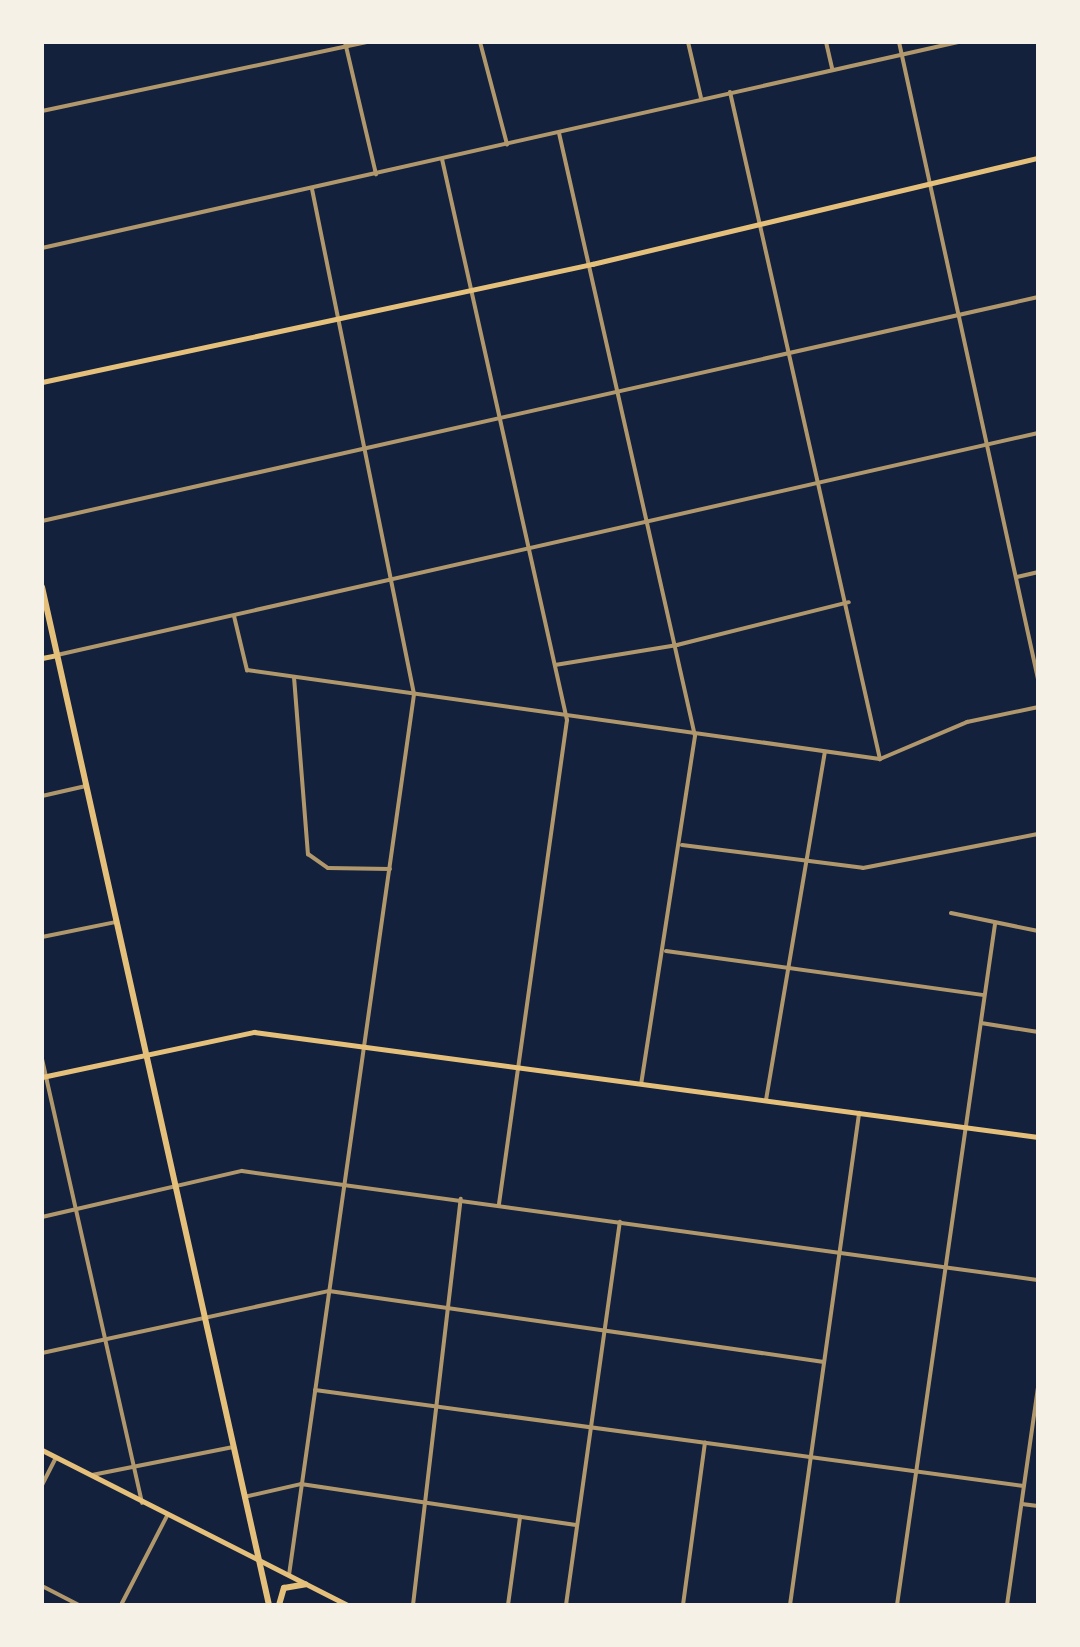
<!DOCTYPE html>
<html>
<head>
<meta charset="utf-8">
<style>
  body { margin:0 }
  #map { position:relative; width:1080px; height:1647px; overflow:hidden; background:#14213d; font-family:Roboto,sans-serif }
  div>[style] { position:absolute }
  .minor>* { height:4px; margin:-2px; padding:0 2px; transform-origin:2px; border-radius:2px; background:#b1986c }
  .tertiary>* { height:4px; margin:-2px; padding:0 2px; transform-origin:2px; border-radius:2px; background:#b1986c }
  .secondary>* { height:5px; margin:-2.5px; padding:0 2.5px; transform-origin:2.5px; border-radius:2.5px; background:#e5c07b }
  .primary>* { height:6px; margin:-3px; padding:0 3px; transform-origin:3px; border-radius:3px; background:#e5c07b }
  span { translate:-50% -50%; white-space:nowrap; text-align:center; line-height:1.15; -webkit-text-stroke:6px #f6f1e7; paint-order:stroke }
  .frame { position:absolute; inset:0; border:44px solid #f6f1e7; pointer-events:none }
</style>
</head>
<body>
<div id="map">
  <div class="minor">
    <div style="left:345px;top:42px;width:136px;rotate:76.8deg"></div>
    <div style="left:480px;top:42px;width:106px;rotate:75.2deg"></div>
    <div style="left:688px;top:42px;width:57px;rotate:76.9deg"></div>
    <div style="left:826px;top:42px;width:28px;rotate:77deg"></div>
    <div style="left:730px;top:92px;width:684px;rotate:77.33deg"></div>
    <div style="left:42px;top:111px;width:332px;rotate:-12deg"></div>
    <div style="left:559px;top:133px;width:618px;rotate:77.29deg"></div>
    <div style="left:695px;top:736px;width:351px;rotate:98.8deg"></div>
    <div style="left:442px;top:159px;width:575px;rotate:77.44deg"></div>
    <div style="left:567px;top:720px;width:490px;rotate:98deg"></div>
    <div style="left:42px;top:248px;width:939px;rotate:-12.67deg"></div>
    <div style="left:42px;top:521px;width:1021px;rotate:-12.67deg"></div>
    <div style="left:1017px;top:577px;width:22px;rotate:-13deg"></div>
    <div style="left:234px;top:616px;width:56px;rotate:76.5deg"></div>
    <div style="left:247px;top:670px;width:639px;rotate:8deg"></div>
    <div style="left:880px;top:759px;width:95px;rotate:-23deg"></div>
    <div style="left:967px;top:722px;width:73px;rotate:-11.9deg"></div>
    <div style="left:555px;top:665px;width:124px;rotate:-9.3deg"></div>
    <div style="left:677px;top:645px;width:177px;rotate:-14deg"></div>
    <div style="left:294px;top:677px;width:178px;rotate:85.5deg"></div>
    <div style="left:308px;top:854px;width:24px;rotate:35deg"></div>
    <div style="left:328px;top:868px;width:62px;rotate:0.9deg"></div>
    <div style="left:42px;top:796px;width:45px;rotate:-12.8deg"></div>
    <div style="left:682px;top:845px;width:182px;rotate:7.2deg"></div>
    <div style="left:863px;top:868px;width:178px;rotate:-11deg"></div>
    <div style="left:951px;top:913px;width:89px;rotate:11.7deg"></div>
    <div style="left:42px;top:937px;width:76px;rotate:-11.5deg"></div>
    <div style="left:666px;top:951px;width:321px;rotate:7.9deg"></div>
    <div style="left:981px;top:1023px;width:58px;rotate:9deg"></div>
    <div style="left:42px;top:1059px;width:455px;rotate:77.3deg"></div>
    <div style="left:766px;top:1100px;width:353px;rotate:-80.4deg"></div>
    <div style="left:42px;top:1217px;width:205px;rotate:-13deg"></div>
    <div style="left:242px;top:1171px;width:803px;rotate:7.8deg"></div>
    <div style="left:42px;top:1353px;width:294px;rotate:-12.2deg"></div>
    <div style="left:329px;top:1291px;width:500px;rotate:8.16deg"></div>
    <div style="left:315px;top:1390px;width:715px;rotate:7.71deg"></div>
    <div style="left:92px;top:1475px;width:144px;rotate:-11.2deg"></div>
    <div style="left:42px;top:1485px;width:30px;rotate:-63deg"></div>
    <div style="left:244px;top:1497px;width:58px;rotate:-12.8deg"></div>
    <div style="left:301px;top:1484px;width:278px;rotate:8.5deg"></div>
    <div style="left:1022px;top:1504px;width:16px;rotate:7deg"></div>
    <div style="left:289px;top:1575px;width:890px;rotate:-81.92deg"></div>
    <div style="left:414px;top:694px;width:515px;rotate:-101.42deg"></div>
    <div style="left:42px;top:1586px;width:42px;rotate:27.2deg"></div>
    <div style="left:413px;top:1605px;width:409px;rotate:-83.3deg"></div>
    <div style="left:508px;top:1605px;width:89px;rotate:-82.2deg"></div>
    <div style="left:566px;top:1605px;width:387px;rotate:-82deg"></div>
    <div style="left:683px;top:1605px;width:164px;rotate:-82.3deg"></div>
    <div style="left:790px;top:1605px;width:497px;rotate:-82deg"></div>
    <div style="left:897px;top:1605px;width:688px;rotate:-81.81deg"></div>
  </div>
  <div class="tertiary">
    <div style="left:899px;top:42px;width:652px;rotate:77.69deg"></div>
    <div style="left:57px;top:655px;width:1006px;rotate:-12.75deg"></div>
    <div style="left:121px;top:1605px;width:100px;rotate:-62.7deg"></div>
    <div style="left:1007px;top:1605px;width:219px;rotate:-81.9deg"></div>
  </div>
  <div class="secondary">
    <div style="left:42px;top:382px;width:563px;rotate:-12.11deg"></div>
    <div style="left:592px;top:264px;width:458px;rotate:-13.4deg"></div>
    <div style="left:42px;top:658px;width:15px;rotate:-11deg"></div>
    <div style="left:42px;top:1077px;width:217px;rotate:-12deg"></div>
    <div style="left:254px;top:1032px;width:791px;rotate:7.63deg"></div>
    <div style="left:42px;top:1450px;width:343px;rotate:26.9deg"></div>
  </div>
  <div class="primary">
    <div style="left:42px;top:587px;width:1043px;rotate:77.43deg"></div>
    <div style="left:279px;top:1605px;width:18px;rotate:-74deg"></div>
    <div style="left:284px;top:1588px;width:22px;rotate:-10deg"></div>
  </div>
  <div class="frame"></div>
</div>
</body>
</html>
